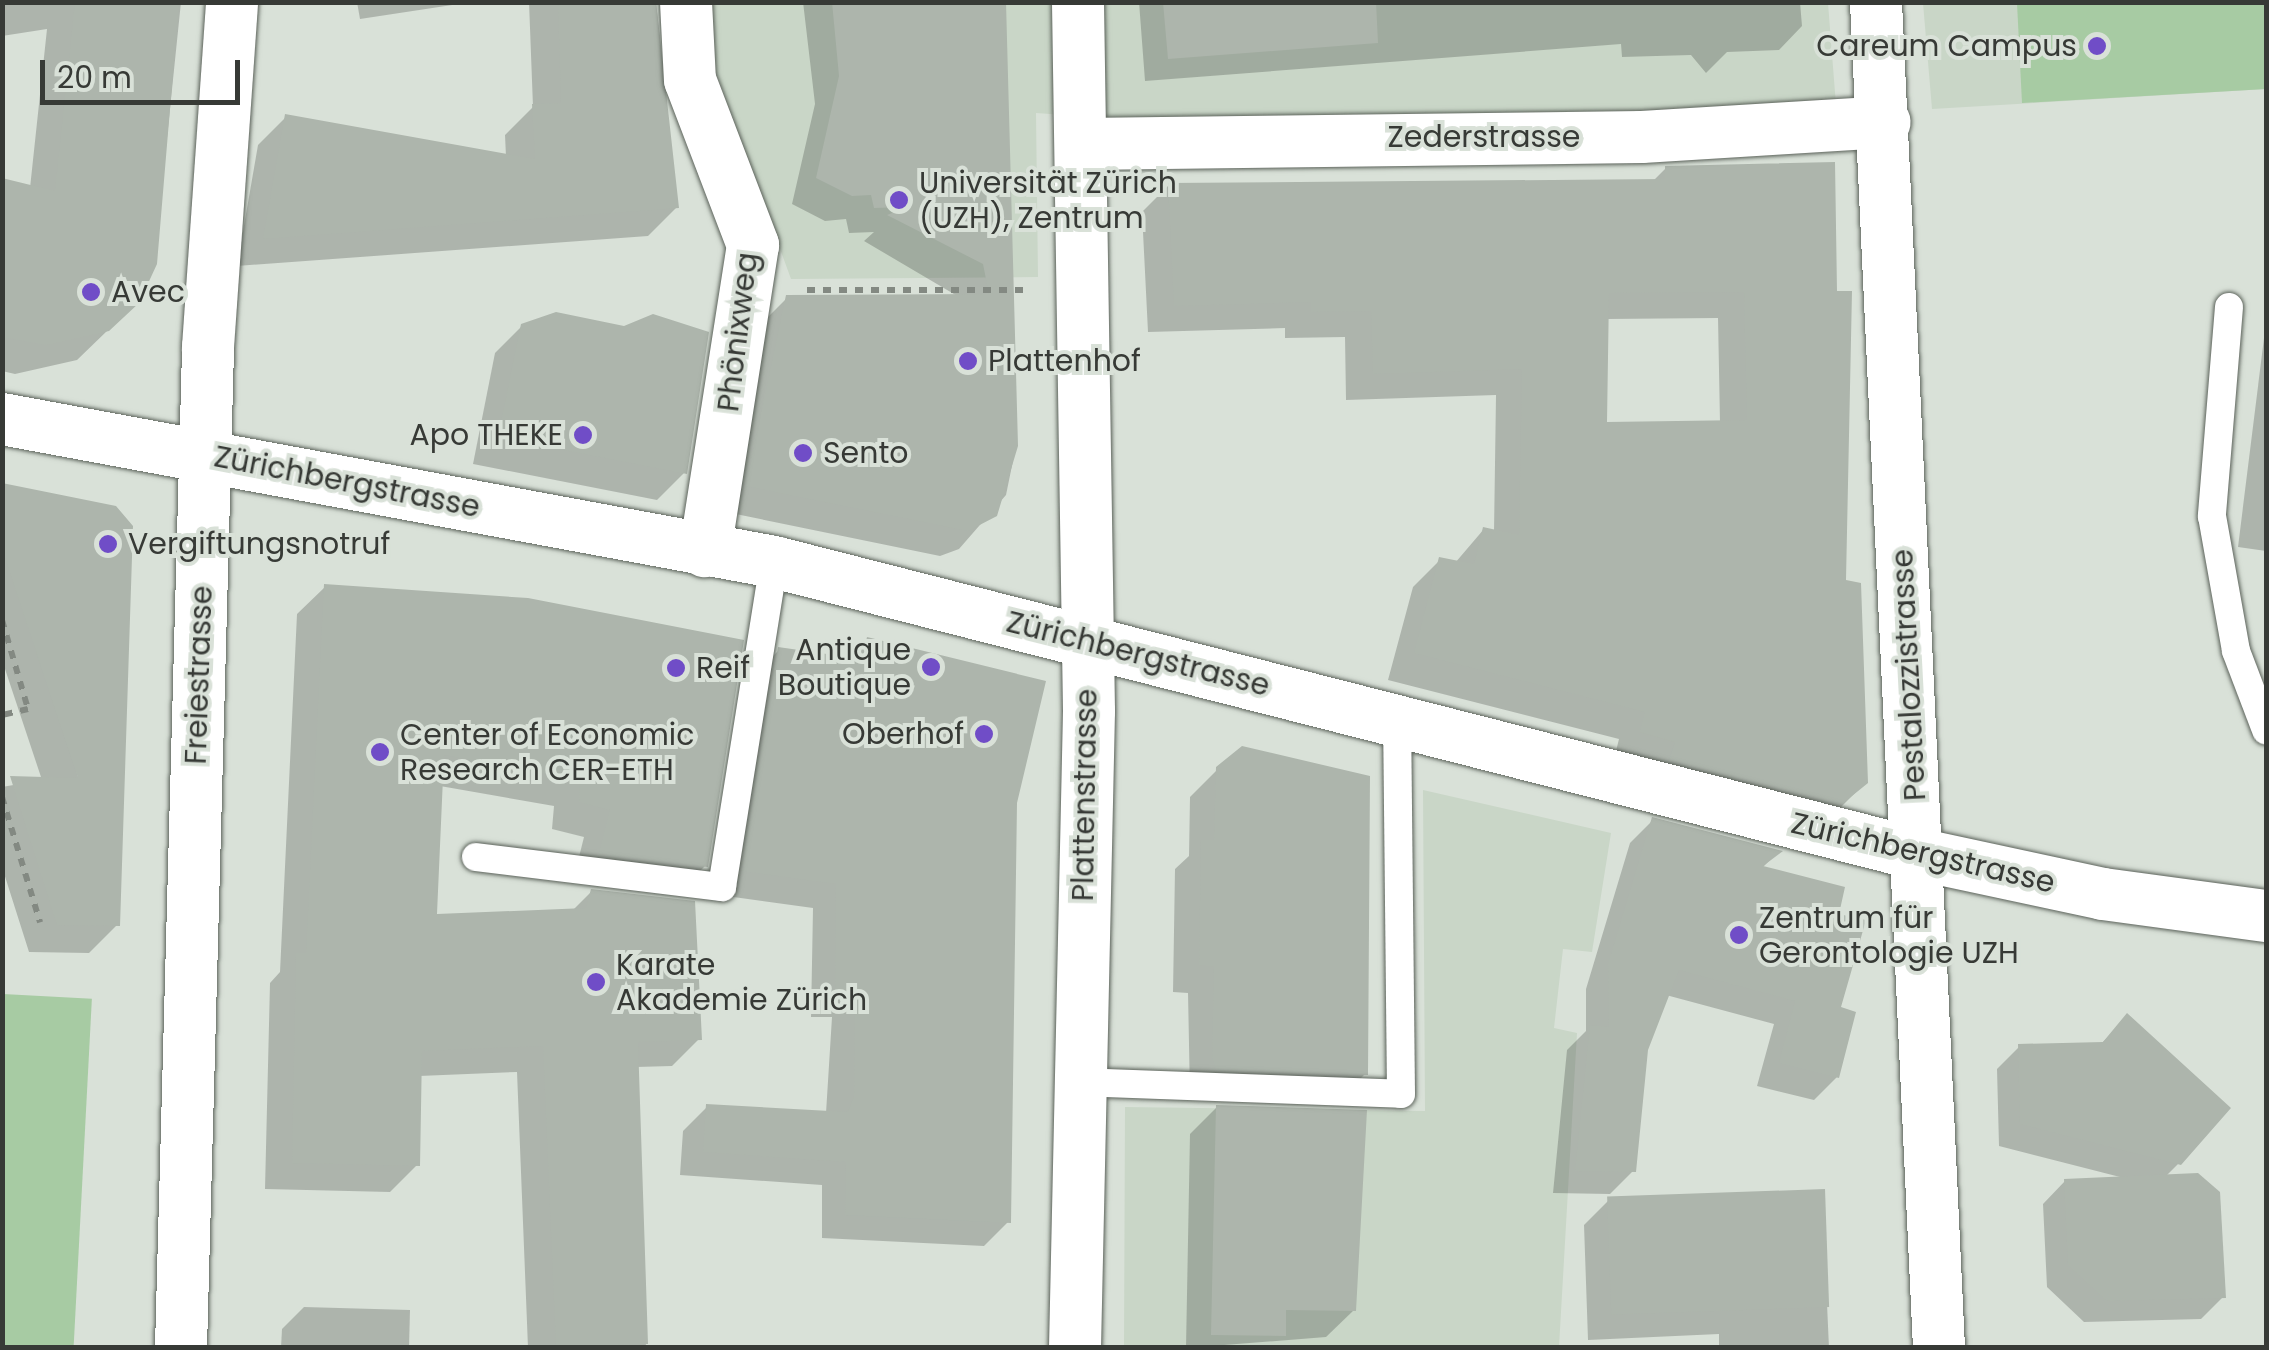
<!DOCTYPE html>
<html>
<head>
<meta charset="utf-8">
<style>
  body { margin:0 }
  #map { position:relative; width:2269px; height:1350px; overflow:hidden; background:#d9e1d8; font-family:Poppins,sans-serif }
  div>[style] { position:absolute }
  .built>* { inset:0; background:#c9d6c7 }
  .green>* { inset:0; background:#a7cba3; transform-origin:0 0 }
  .shadow>* { inset:0; background:#0003 }
  .building>* { inset:0; background:#adb5ac; transform-origin:0 0 }
  .path>* { height:6px; margin-top:-3px; transform-origin:0; background:repeating-linear-gradient(90deg,#838982 0 8px,transparent 0 16px) }
  .roads { filter:drop-shadow(0 0 2px #5b625a) drop-shadow(0 0 2px #5b625a) }
  .lane>* { height:28px; margin:-14px; padding:0 14px; transform-origin:14px; border-radius:14px; background:#fff }
  .street>* { height:52px; margin:-26px; padding:0 26px; transform-origin:26px; border-radius:26px; background:#fff }
  .dots>* { width:28px; height:28px; translate:-50% -50%; box-sizing:border-box; border:5px solid #d9e1d8; border-radius:50% }
  span { translate:-50% -50%; white-space:nowrap; text-align:center; line-height:1.15; -webkit-text-stroke:8px #d9e1d8; paint-order:stroke }
  .poi-label { font-size:30px; color:#373a36 }
  .right { translate:-100% -50%; text-align:right }
  .left { translate:0 -50%; text-align:left }
  .street-label { font-size:30px; color:#373a36 }
  .frame { position:absolute; inset:0; border:5px solid #373a36; pointer-events:none }
  .scale { position:absolute; left:40px; top:60px; width:200px; height:45px; box-sizing:border-box; border:5px solid #373a36; border-top:0; padding-left:12px; font-size:30px; line-height:35px; white-space:nowrap; color:#373a36; -webkit-text-stroke:8px #d9e1d8; paint-order:stroke }
</style>
</head>
<body>
<div id="map">
  <div class="built">
    <div style="clip-path:polygon(708px 3px,1828px 3px,1837px 118px,1189px 124px,1036px 113px,1038px 277px,791px 279px,715px 70px)"></div>
    <div style="clip-path:polygon(1923px 3px,2266px 3px,2266px 89px,1932px 109px)"></div>
    <div style="clip-path:polygon(1423px 790px,1611px 833px,1592px 952px,1563px 949px,1554px 1028px,1577px 1033px,1559px 1347px,1124px 1348px,1125px 1107px,1425px 1111px)"></div>
  </div>
  <div class="green">
    <div style="clip-path:polygon(2141px 2px,2266px 3px,2266px 89px,2022px 103px,2017px 3px)"></div>
    <div style="left:3px;top:994px;width:89px;height:353px;rotate:3deg"></div>
  </div>
  <div class="shadow">
    <div style="clip-path:polygon(2px 2px,181px 2px,154px 264px,137px 302px,77px 360px,15px 374px,2px 371px,2px 181px,30px 188px,47px 29px,2px 36px)"></div>
    <div style="clip-path:polygon(357px 2px,472px 2px,360px 19px)"></div>
    <div style="clip-path:polygon(529px 2px,656px 2px,677px 207px,648px 236px,237px 266px,258px 145px,286px 117px,506px 157px,505px 135px,533px 107px)"></div>
    <div style="clip-path:polygon(803px 2px,1003px 2px,1016px 446px,1006px 495px,959px 549px,940px 556px,721px 511px,761px 324px,787px 298px,959px 297px,864px 241px,874px 232px,849px 233px,846px 219px,825px 221px,792px 204px,815px 104px)"></div>
    <div style="clip-path:polygon(1139px 2px,1800px 2px,1802px 26px,1779px 50px,1727px 52px,1706px 73px,1691px 55px,1622px 57px,1621px 44px,1145px 81px)"></div>
    <div style="clip-path:polygon(evenodd,1833px 165px,1843px 582px,1866px 782px,1838px 810px,1614px 759px,1619px 739px,1388px 680px,1413px 587px,1440px 560px,1455px 563px,1484px 529px,1494px 532px,1496px 395px,1346px 400px,1345px 337px,1285px 338px,1285px 328px,1148px 332px,1142px 212px,1169px 185px,1652px 182px,1666px 168px,1833px 165px,1718px 318px,1720px 423px,1605px 425px,1607px 319px,1718px 318px)"></div>
    <div style="clip-path:polygon(2266px 322px,2266px 551px,2238px 547px)"></div>
    <div style="clip-path:polygon(522px 326px,684px 473px,657px 500px,473px 464px,495px 353px)"></div>
    <div style="clip-path:polygon(2px 488px,117px 925px,89px 953px,29px 952px,2px 867px,2px 787px,42px 780px,2px 660px)"></div>
    <div style="clip-path:polygon(325px 587px,705px 866px,678px 893px,573px 881px,584px 837px,552px 829px,554px 806px,440px 786px,435px 916px,572px 911px,592px 891px,699px 1039px,672px 1066px,636px 1067px,646px 1348px,528px 1348px,517px 1072px,419px 1076px,417px 1165px,390px 1192px,265px 1189px,270px 983px,280px 972px,297px 614px)"></div>
    <div style="clip-path:polygon(868px 640px,1014px 803px,1008px 1222px,984px 1246px,822px 1238px,822px 1185px,680px 1175px,683px 1131px,707px 1107px,826px 1113px,832px 1017px,811px 1017px,813px 908px,719px 895px,755px 674px,779px 650px,848px 660px)"></div>
    <div style="clip-path:polygon(1218px 769px,1365px 1074px,1338px 1101px,1190px 1096px,1188px 993px,1173px 992px,1175px 869px,1189px 856px,1190px 797px)"></div>
    <div style="clip-path:polygon(1653px 820px,1778px 852px,1762px 868px,1836px 915px,1837px 1077px,1814px 1100px,1757px 1086px,1774px 1024px,1666px 995px,1646px 1050px,1633px 1171px,1610px 1194px,1553px 1193px,1567px 1050px,1586px 1031px,1586px 989px,1630px 843px)"></div>
    <div style="clip-path:polygon(2127px 1017px,2179px 1163px,2165px 1177px,2223px 1297px,2201px 1319px,2084px 1322px,2047px 1287px,2043px 1204px,2065px 1181px,2124px 1178px,1999px 1146px,1997px 1069px,2019px 1047px,2100px 1045px)"></div>
    <div style="clip-path:polygon(1217px 1107px,1354px 1310px,1326px 1337px,1186px 1348px,1190px 1134px)"></div>
    <div style="clip-path:polygon(1822px 1192px,1829px 1348px,1719px 1348px,1719px 1334px,1588px 1340px,1584px 1225px,1608px 1201px)"></div>
    <div style="clip-path:polygon(304px 1307px,410px 1310px,409px 1348px,281px 1348px,282px 1329px)"></div>
  </div>
  <div class="building">
    <div style="clip-path:polygon(75px 2px,179px 2px,157px 264px,139px 303px,109px 331px,46px 345px,2px 337px,2px 178px,55px 191px)"></div>
    <div style="clip-path:polygon(558px 2px,656px 2px,679px 208px,263px 239px,285px 114px,535px 159px,532px 104px,561px 103px)"></div>
    <div style="clip-path:polygon(832px 2px,1006px 2px,1018px 446px,997px 516px,968px 531px,746px 486px,786px 295px,989px 294px,983px 264px,887px 215px,907px 207px,874px 208px,871px 195px,852px 196px,816px 178px,839px 76px)"></div>
    <div style="clip-path:polygon(1163px 2px,1376px 2px,1378px 43px,1168px 59px)"></div>
    <div style="clip-path:polygon(evenodd,1835px 162px,1837px 291px,1852px 291px,1846px 580px,1861px 583px,1868px 783px,1842px 804px,1669px 760px,1675px 742px,1640px 732px,1645px 712px,1414px 653px,1439px 557px,1474px 564px,1483px 527px,1519px 535px,1522px 369px,1373px 374px,1371px 311px,1311px 312px,1311px 302px,1174px 306px,1168px 183px,1665px 179px,1665px 166px,1835px 162px,1744px 292px,1747px 420px,1607px 422px,1609px 293px,1744px 292px)"></div>
    <div style="clip-path:polygon(556px 312px,624px 326px,653px 314px,709px 332px,687px 474px,498px 437px,521px 324px)"></div>
    <div style="clip-path:polygon(2px 483px,116px 506px,133px 526px,120px 926px,57px 925px,10px 776px,78px 778px,2px 549px)"></div>
    <div style="clip-path:polygon(324px 584px,528px 598px,744px 640px,708px 867px,599px 854px,610px 810px,579px 802px,580px 780px,444px 755px,437px 914px,586px 908px,591px 889px,695px 901px,702px 1040px,638px 1042px,648px 1344px,556px 1347px,543px 1046px,422px 1051px,420px 1166px,292px 1163px,296px 953px,306px 953px)"></div>
    <div style="clip-path:polygon(867px 637px,1046px 681px,1017px 803px,1011px 1223px,845px 1215px,846px 1162px,703px 1152px,706px 1104px,848px 1112px,854px 1096px,855px 994px,835px 994px,836px 884px,742px 871px,778px 647px,862px 659px)"></div>
    <div style="clip-path:polygon(1242px 746px,1370px 776px,1368px 1075px,1216px 1070px,1212px 1058px,1214px 967px,1199px 965px,1201px 840px,1214px 840px,1216px 767px)"></div>
    <div style="clip-path:polygon(1652px 817px,1783px 851px,1763px 866px,1845px 887px,1839px 914px,1866px 920px,1841px 1007px,1856px 1012px,1839px 1078px,1779px 1063px,1795px 1001px,1679px 970px,1648px 1050px,1636px 1172px,1575px 1171px,1590px 1025px,1609px 1027px,1608px 964px)"></div>
    <div style="clip-path:polygon(2127px 1013px,2231px 1108px,2181px 1165px,2020px 1124px,2018px 1044px,2103px 1042px)"></div>
    <div style="clip-path:polygon(1216px 1105px,1367px 1110px,1356px 1311px,1286px 1310px,1286px 1336px,1211px 1335px)"></div>
    <div style="clip-path:polygon(2198px 1173px,2220px 1192px,2226px 1298px,2107px 1301px,2068px 1265px,2064px 1179px)"></div>
    <div style="left:1825px;top:1189px;width:118px;height:218px;rotate:88deg"></div>
  </div>
  <div class="path">
    <div style="left:807px;top:290px;width:218px"></div>
    <div style="left:2px;top:620px;width:93px;rotate:73.7deg"></div>
    <div style="left:28px;top:709px;width:27px;rotate:167deg"></div>
    <div style="left:2px;top:797px;width:131px;rotate:73.1deg"></div>
  </div>
  <div class="roads">
    <div class="lane">
      <div style="left:2229px;top:307px;width:210px;rotate:94.7deg"></div>
      <div style="left:2212px;top:516px;width:137px;rotate:79.9deg"></div>
      <div style="left:2236px;top:651px;width:85px;rotate:69.2deg"></div>
      <div style="left:476px;top:857px;width:248px;rotate:7deg"></div>
      <div style="left:722px;top:887px;width:329px;rotate:-80.9deg"></div>
      <div style="left:1078px;top:1082px;width:323px;rotate:2.1deg"></div>
      <div style="left:1401px;top:1094px;width:374px;rotate:-90.6deg"></div>
    </div>
    <div class="street">
      <div style="left:686px;top:2px;width:78px;rotate:87.1deg"></div>
      <div style="left:690px;top:80px;width:177px;rotate:69.1deg"></div>
      <div style="left:753px;top:245px;width:310px;rotate:98.9deg"></div>
      <div style="left:1876px;top:2px;width:1347px;rotate:87.32deg"></div>
      <div style="left:1082px;top:144px;width:560px;rotate:-0.72deg"></div>
      <div style="left:1642px;top:137px;width:243px;rotate:-3.5deg"></div>
      <div style="left:2px;top:419px;width:785px;rotate:10.49deg"></div>
      <div style="left:774px;top:562px;width:1180px;rotate:14.33deg"></div>
      <div style="left:1917px;top:854px;width:190px;rotate:12.1deg"></div>
      <div style="left:2103px;top:894px;width:164px;rotate:7.7deg"></div>
      <div style="left:181px;top:1348px;width:1001px;rotate:-88.45deg"></div>
      <div style="left:208px;top:347px;width:346px;rotate:-86deg"></div>
      <div style="left:1075px;top:1348px;width:637px;rotate:-88.74deg"></div>
      <div style="left:1089px;top:711px;width:709px;rotate:-90.89deg"></div>
    </div>
  </div>
  <div class="dots">
    <div style="left:2097px;top:46px;background:#704dc7"></div>
    <div style="left:899px;top:200px;background:#704dc7"></div>
    <div style="left:91px;top:292px;background:#704dc7"></div>
    <div style="left:968px;top:361px;background:#704dc7"></div>
    <div style="left:583px;top:435px;background:#704dc7"></div>
    <div style="left:803px;top:453px;background:#704dc7"></div>
    <div style="left:108px;top:544px;background:#704dc7"></div>
    <div style="left:931px;top:667px;background:#704dc7"></div>
    <div style="left:676px;top:668px;background:#704dc7"></div>
    <div style="left:984px;top:734px;background:#704dc7"></div>
    <div style="left:380px;top:752px;background:#704dc7"></div>
    <div style="left:1739px;top:935px;background:#704dc7"></div>
    <div style="left:596px;top:982px;background:#704dc7"></div>
  </div>
  <div class="poi-label">
    <span class="right" style="left:2077px;top:46px">Careum Campus</span>
    <span class="left" style="left:919px;top:200px">Universität Zürich<br>(UZH), Zentrum</span>
    <span class="left" style="left:111px;top:292px">Avec</span>
    <span class="left" style="left:988px;top:361px">Plattenhof</span>
    <span class="right" style="left:563px;top:435px">Apo THEKE</span>
    <span class="left" style="left:823px;top:453px">Sento</span>
    <span class="left" style="left:128px;top:544px">Vergiftungsnotruf</span>
    <span class="right" style="left:911px;top:667px">Antique<br>Boutique</span>
    <span class="left" style="left:696px;top:668px">Reif</span>
    <span class="right" style="left:964px;top:734px">Oberhof</span>
    <span class="left" style="left:400px;top:752px">Center of Economic<br>Research CER-ETH</span>
    <span class="left" style="left:1759px;top:935px">Zentrum für<br>Gerontologie UZH</span>
    <span class="left" style="left:616px;top:982px">Karate<br>Akademie Zürich</span>
  </div>
  <div class="street-label">
    <span style="left:1484px;top:137px">Zederstrasse</span>
    <span style="left:738px;top:332px;rotate:-83deg">Phönixweg</span>
    <span style="left:347px;top:482px;rotate:11deg">Zürichbergstrasse</span>
    <span style="left:1138px;top:654px;rotate:14deg">Zürichbergstrasse</span>
    <span style="left:199px;top:675px;rotate:-88deg">Freiestrasse</span>
    <span style="left:1909px;top:675px;rotate:-93deg">Pestalozzistrasse</span>
    <span style="left:1085px;top:795px;rotate:-89deg">Plattenstrasse</span>
    <span style="left:1923px;top:853px;rotate:13deg">Zürichbergstrasse</span>
  </div>
  <div class="frame"></div>
  <div class="scale">20 m</div>
</div>
</body>
</html>
